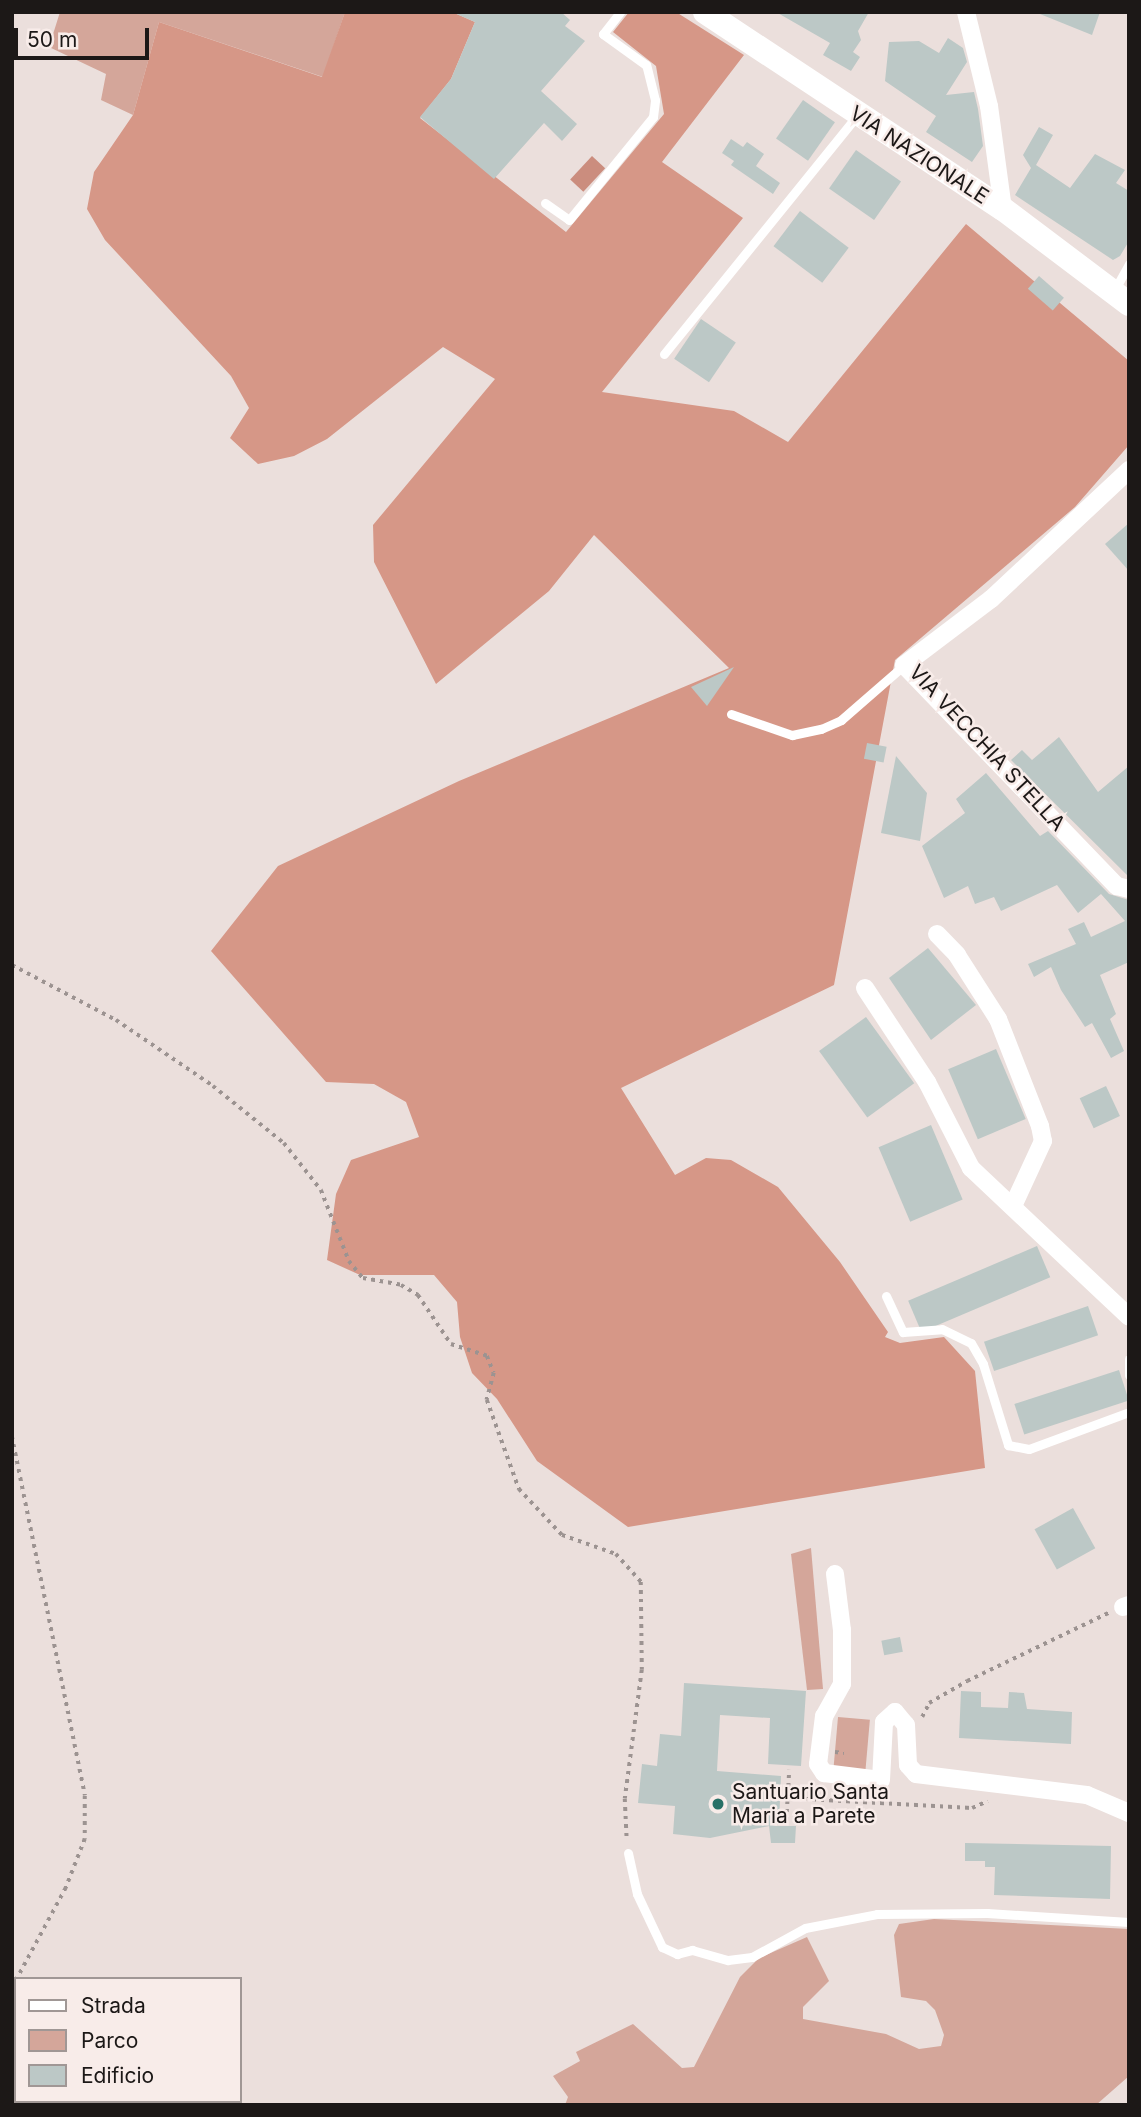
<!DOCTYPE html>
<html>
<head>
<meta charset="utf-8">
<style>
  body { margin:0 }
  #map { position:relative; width:1141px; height:2117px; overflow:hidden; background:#ebdfdc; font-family:Inter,sans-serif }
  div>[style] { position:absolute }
  .green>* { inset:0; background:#d4a69a; transform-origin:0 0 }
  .forest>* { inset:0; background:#d69787 }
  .water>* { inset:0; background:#cb8d7e; transform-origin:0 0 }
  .building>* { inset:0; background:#bcc8c6; transform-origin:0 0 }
  .path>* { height:3.5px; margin-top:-1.75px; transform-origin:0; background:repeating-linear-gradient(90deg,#9c9391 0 3.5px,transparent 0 8.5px) }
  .lane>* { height:9px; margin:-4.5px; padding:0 4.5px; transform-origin:4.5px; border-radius:4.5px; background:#fff }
  .street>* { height:18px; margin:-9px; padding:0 9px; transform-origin:9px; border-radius:9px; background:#fff }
  .secondary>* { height:24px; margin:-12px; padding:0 12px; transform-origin:12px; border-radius:12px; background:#fff }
  .dots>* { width:19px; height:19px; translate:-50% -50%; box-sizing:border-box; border:4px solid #f8ece9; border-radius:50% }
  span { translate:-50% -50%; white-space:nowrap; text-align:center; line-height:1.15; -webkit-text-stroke:5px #f8ece9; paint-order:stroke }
  .street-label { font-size:21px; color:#1c1817 }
  .poi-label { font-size:21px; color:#1c1817 }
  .left { translate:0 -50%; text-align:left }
  .frame { position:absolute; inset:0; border:14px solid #1c1817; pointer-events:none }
  .legend { position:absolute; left:14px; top:1977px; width:228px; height:126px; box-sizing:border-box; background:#f8ece9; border:2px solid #a09795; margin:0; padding:9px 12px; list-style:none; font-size:21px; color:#1c1817 }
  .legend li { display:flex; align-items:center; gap:14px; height:35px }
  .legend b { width:35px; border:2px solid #a09795 }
  .scale { position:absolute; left:14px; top:28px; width:135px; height:32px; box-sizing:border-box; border:4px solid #1c1817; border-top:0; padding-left:9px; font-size:21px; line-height:24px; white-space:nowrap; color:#1c1817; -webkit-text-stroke:5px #f8ece9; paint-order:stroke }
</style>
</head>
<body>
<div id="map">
  <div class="green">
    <div style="clip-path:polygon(60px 12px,345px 12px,323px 77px,159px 22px,133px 115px,101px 100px,106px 74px,49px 47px)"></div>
    <div style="clip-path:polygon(811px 1548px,823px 1689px,807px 1690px,791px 1554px)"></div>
    <div style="left:838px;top:1717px;width:32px;height:53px;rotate:5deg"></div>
    <div style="clip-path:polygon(934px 1919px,1129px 1929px,1129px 2076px,1096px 2105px,565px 2105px,568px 2097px,553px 2076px,580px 2061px,576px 2052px,633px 2024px,682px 2068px,694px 2067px,740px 1977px,759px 1958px,807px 1937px,829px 1981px,803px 2007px,803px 2019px,886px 2034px,919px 2049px,941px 2046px,944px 2035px,935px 2010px,926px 2001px,901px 1997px,894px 1935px,899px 1924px)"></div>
  </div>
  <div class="forest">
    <div style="clip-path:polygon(345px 12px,452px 12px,475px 22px,451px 79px,420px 118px,566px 232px,664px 114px,656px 66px,613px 32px,629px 12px,676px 12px,744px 55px,662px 162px,743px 218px,602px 392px,734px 411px,788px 442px,966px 224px,1129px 361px,1129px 445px,1075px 507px,895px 660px,834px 985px,621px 1088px,675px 1175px,706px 1158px,731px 1160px,778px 1187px,840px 1262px,888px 1332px,885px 1337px,900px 1343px,944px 1337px,975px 1371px,985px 1468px,628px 1527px,537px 1461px,497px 1399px,472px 1373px,460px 1337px,457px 1302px,434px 1275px,360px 1275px,327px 1260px,336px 1194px,351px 1160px,419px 1137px,406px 1102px,374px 1084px,326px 1082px,211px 951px,278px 866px,459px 781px,729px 668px,594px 535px,549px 591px,436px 684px,374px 562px,373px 525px,495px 379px,443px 347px,327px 439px,294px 456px,258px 464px,230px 438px,249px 408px,231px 376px,105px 240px,87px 209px,94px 172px,133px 115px,159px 22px,322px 77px)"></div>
  </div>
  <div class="water">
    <div style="left:592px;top:156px;width:18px;height:32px;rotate:43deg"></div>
  </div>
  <div class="building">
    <div style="clip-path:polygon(452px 12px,561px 12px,570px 20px,565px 26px,585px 41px,541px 91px,577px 124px,562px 141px,544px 123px,494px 179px,420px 117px,451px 79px,475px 22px)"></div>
    <div style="clip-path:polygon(776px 12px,869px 12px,858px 31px,861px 40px,853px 52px,860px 57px,851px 71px,823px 55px,830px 43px)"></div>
    <div style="clip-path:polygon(1035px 12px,1100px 12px,1092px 35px)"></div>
    <div style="clip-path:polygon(948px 38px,963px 48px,967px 62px,946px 95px,974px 92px,978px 109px,983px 146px,972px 162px,926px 132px,936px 116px,885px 81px,889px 42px,919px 41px,939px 53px)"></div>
    <div style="left:803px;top:100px;width:39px;height:47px;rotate:35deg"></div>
    <div style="clip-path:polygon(1039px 127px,1053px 135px,1036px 165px,1070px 188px,1095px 154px,1125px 170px,1116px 183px,1129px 191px,1129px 241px,1120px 256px,1113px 260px,1015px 195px,1031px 168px,1023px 155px)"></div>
    <div style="clip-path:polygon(731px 139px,743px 147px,747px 142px,764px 154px,756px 166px,780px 183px,773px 194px,731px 165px,734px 161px,722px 153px)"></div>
    <div style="left:856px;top:150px;width:55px;height:47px;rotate:35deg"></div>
    <div style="left:800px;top:211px;width:61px;height:44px;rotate:37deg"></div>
    <div style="left:1039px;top:276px;width:33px;height:17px;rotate:41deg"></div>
    <div style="left:701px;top:319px;width:42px;height:48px;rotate:34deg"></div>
    <div style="clip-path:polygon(1129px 523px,1129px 571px,1105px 544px)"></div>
    <div style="clip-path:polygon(734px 667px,707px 706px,691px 687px)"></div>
    <div style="clip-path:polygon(1059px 737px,1098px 792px,1129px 766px,1129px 877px,1011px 760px,1022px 750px,1032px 760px)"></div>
    <div style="left:867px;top:743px;width:20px;height:16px;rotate:11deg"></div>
    <div style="clip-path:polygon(896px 756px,927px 793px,920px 841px,881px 833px)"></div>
    <div style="clip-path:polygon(986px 773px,1040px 836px,1048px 831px,1109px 894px,1129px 900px,1129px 962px,1100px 975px,1116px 1014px,1110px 1019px,1124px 1051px,1111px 1058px,1092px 1023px,1085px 1027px,1061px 990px,1051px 967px,1034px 977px,1028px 964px,1076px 944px,1068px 929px,1084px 922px,1091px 937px,1125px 921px,1101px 894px,1078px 913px,1057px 885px,1001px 911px,994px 897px,975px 904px,968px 886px,944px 898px,922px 846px,965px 813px,956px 799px)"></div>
    <div style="clip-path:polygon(928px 948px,976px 1005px,931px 1040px,889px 978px)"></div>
    <div style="left:866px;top:1017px;width:82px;height:58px;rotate:54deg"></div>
    <div style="left:996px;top:1049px;width:76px;height:52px;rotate:67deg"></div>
    <div style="left:1106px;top:1086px;width:33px;height:29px;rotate:65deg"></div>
    <div style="left:931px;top:1125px;width:81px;height:57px;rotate:67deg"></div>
    <div style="left:1037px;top:1246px;width:34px;height:140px;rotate:67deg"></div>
    <div style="left:1088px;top:1306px;width:31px;height:110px;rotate:71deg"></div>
    <div style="left:1119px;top:1370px;width:32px;height:110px;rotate:72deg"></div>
    <div style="left:1073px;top:1508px;width:46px;height:44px;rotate:61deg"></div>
    <div style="left:900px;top:1637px;width:15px;height:19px;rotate:79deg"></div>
    <div style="clip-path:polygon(684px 1683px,806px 1691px,801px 1766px,768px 1764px,770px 1718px,720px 1715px,717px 1771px,781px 1776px,779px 1824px,772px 1826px,796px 1826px,795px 1843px,771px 1843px,769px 1826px,710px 1838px,673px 1834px,675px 1806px,638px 1803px,642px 1764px,657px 1766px,660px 1734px,681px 1736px)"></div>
    <div style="clip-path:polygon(961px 1691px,981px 1692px,981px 1707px,1008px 1708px,1009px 1692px,1024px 1693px,1027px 1709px,1072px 1712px,1071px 1744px,959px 1738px)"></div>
    <div style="clip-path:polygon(965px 1843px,1111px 1846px,1110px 1899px,994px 1895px,995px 1867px,985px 1867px,985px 1861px,965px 1861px)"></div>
  </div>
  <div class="path">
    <div style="left:12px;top:965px;width:118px;rotate:27.9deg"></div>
    <div style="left:116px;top:1020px;width:117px;rotate:34.2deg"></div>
    <div style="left:213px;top:1086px;width:91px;rotate:38.8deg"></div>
    <div style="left:284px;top:1143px;width:60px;rotate:51.8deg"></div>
    <div style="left:321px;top:1190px;width:76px;rotate:68.5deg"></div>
    <div style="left:349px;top:1261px;width:22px;rotate:51deg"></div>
    <div style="left:363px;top:1278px;width:39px;rotate:10deg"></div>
    <div style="left:401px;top:1285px;width:20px;rotate:30deg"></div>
    <div style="left:418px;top:1295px;width:59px;rotate:56deg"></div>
    <div style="left:451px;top:1344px;width:38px;rotate:18deg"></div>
    <div style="left:487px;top:1356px;width:18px;rotate:68deg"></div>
    <div style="left:494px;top:1373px;width:28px;rotate:105deg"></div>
    <div style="left:487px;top:1400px;width:95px;rotate:70.2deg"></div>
    <div style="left:519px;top:1489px;width:63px;rotate:46.9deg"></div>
    <div style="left:562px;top:1535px;width:57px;rotate:19.4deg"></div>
    <div style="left:616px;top:1554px;width:38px;rotate:48deg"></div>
    <div style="left:641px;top:1582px;width:88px;rotate:89.3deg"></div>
    <div style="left:642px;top:1670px;width:130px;rotate:97.5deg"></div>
    <div style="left:625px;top:1799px;width:42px;rotate:87.3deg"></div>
    <div style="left:12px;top:1436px;width:367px;rotate:78.5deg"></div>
    <div style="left:85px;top:1796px;width:43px;rotate:90deg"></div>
    <div style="left:85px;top:1839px;width:53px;rotate:111.2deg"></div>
    <div style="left:66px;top:1888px;width:103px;rotate:118.3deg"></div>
    <div style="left:922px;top:1717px;width:16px;rotate:-63deg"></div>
    <div style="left:929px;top:1703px;width:44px;rotate:-30.1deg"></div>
    <div style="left:967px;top:1681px;width:157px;rotate:-25.7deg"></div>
    <div style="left:835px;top:1752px;width:9px;rotate:6deg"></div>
    <div style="left:787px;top:1798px;width:185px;rotate:3.1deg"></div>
    <div style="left:972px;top:1808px;width:17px;rotate:-24deg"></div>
    <div style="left:786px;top:1821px;width:51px;rotate:-86.6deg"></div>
  </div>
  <div class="lane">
    <div style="left:545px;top:203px;width:29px;rotate:35deg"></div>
    <div style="left:569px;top:220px;width:133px;rotate:-50.8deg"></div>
    <div style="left:653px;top:117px;width:17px;rotate:-83deg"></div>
    <div style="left:655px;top:100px;width:36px;rotate:-104deg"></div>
    <div style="left:646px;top:65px;width:53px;rotate:-144.2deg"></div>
    <div style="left:603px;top:34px;width:28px;rotate:-52deg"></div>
    <div style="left:1114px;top:291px;width:31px;rotate:-61deg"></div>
    <div style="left:664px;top:354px;width:306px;rotate:-51deg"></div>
    <div style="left:731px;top:714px;width:65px;rotate:19deg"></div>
    <div style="left:792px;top:735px;width:30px;rotate:-12deg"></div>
    <div style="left:821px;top:729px;width:22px;rotate:-24deg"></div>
    <div style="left:841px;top:720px;width:84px;rotate:-41.1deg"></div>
    <div style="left:886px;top:1296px;width:40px;rotate:65deg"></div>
    <div style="left:903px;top:1332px;width:39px;rotate:-4deg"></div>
    <div style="left:942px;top:1329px;width:32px;rotate:26deg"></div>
    <div style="left:971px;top:1343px;width:24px;rotate:60deg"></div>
    <div style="left:983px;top:1364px;width:85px;rotate:72.8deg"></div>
    <div style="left:1008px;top:1445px;width:21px;rotate:11deg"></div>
    <div style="left:1029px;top:1449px;width:107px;rotate:-20.3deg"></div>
    <div style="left:1129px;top:1359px;width:16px;rotate:90deg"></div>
    <div style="left:628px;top:1853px;width:42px;rotate:77.6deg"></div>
    <div style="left:637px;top:1894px;width:59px;rotate:64.7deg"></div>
    <div style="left:662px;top:1947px;width:17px;rotate:25deg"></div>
    <div style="left:677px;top:1954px;width:16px;rotate:-15deg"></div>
    <div style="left:692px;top:1950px;width:37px;rotate:16deg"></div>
    <div style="left:728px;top:1960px;width:24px;rotate:-7deg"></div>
    <div style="left:752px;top:1957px;width:60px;rotate:-28.7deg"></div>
    <div style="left:805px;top:1928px;width:73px;rotate:-11deg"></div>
    <div style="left:877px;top:1914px;width:110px;rotate:-0.5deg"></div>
    <div style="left:987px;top:1913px;width:142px;rotate:3.6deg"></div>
  </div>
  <div class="street">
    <div style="left:966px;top:12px;width:97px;rotate:76.3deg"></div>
    <div style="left:989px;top:106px;width:104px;rotate:82.3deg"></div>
    <div style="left:1129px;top:470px;width:189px;rotate:136.9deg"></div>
    <div style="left:991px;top:599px;width:109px;rotate:142.8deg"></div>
    <div style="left:904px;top:665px;width:307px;rotate:46.1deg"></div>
    <div style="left:1117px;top:886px;width:12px;rotate:14deg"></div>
    <div style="left:937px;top:934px;width:29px;rotate:46deg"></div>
    <div style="left:957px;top:955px;width:76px;rotate:57.4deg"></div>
    <div style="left:998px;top:1019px;width:115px;rotate:68.6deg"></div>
    <div style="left:1040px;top:1126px;width:15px;rotate:79deg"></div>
    <div style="left:1043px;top:1141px;width:72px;rotate:114.8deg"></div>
    <div style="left:865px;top:988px;width:113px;rotate:56.6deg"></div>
    <div style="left:927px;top:1082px;width:97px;rotate:62.9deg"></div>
    <div style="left:971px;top:1168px;width:217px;rotate:43.3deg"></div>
    <div style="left:835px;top:1574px;width:56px;rotate:82.9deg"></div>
    <div style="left:842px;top:1630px;width:54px;rotate:90deg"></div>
    <div style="left:842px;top:1684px;width:37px;rotate:119deg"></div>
    <div style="left:824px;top:1716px;width:48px;rotate:97.1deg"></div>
    <div style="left:818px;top:1764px;width:11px;rotate:56deg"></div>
    <div style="left:824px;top:1773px;width:57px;rotate:7deg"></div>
    <div style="left:881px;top:1780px;width:58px;rotate:-87deg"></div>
    <div style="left:884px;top:1722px;width:15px;rotate:-42deg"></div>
    <div style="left:895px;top:1712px;width:17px;rotate:50deg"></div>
    <div style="left:906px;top:1725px;width:40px;rotate:87.1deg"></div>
    <div style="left:908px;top:1765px;width:12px;rotate:48deg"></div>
    <div style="left:916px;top:1774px;width:172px;rotate:7deg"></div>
    <div style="left:1087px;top:1795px;width:46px;rotate:23.2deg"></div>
    <div style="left:1123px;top:1607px;width:6px;rotate:-18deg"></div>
  </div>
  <div class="secondary">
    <div style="left:705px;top:12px;width:357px;rotate:33.5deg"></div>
    <div style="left:1003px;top:209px;width:158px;rotate:37deg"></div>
  </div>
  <div class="dots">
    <div style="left:718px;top:1804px;background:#297167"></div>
  </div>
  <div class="street-label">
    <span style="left:919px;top:155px;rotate:33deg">VIA NAZIONALE</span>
    <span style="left:987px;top:748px;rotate:47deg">VIA VECCHIA STELLA</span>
  </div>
  <div class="poi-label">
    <span class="left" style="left:732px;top:1804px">Santuario Santa<br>Maria a Parete</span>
  </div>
  <div class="frame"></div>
  <ul class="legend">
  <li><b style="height:9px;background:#fff"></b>Strada</li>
  <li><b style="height:19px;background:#d4a69a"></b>Parco</li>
  <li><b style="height:19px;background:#bcc8c6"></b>Edificio</li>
  </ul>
  <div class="scale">50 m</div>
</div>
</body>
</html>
